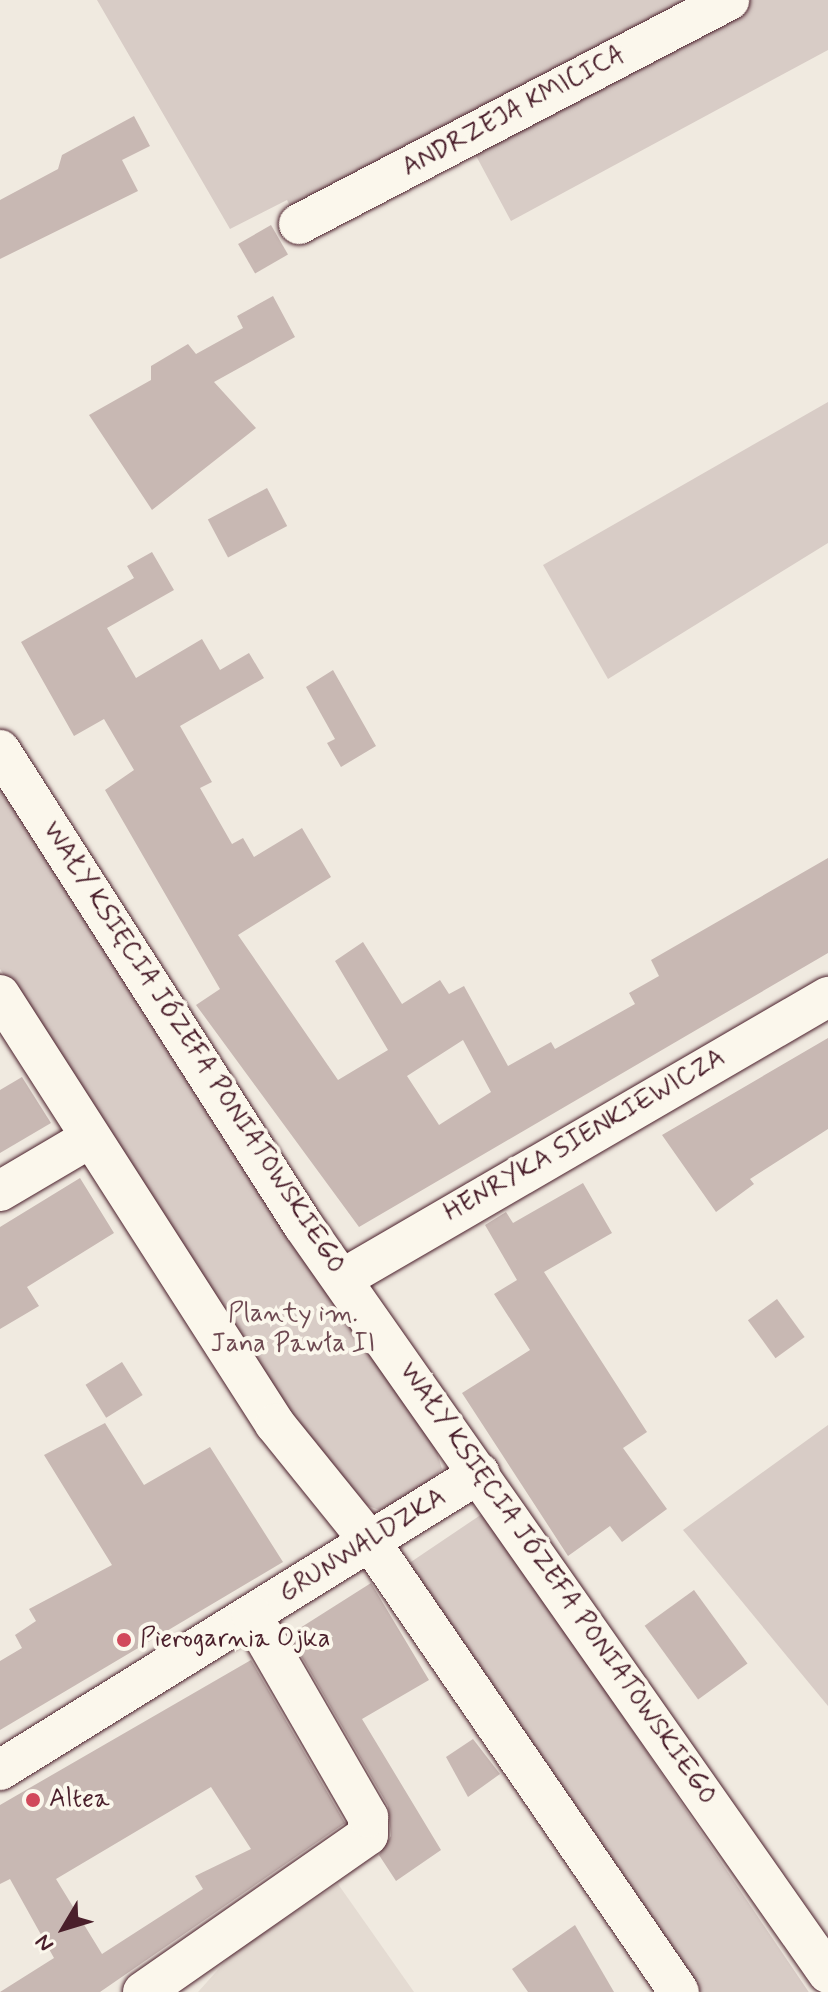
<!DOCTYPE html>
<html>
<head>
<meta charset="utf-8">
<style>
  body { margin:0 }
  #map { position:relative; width:828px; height:1992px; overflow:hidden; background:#f0eae0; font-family:Mynerve,sans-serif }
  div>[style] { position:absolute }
  .built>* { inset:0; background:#e4dbd2 }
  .green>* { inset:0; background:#d8ccc6; transform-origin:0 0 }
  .building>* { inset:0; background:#c8b8b3; transform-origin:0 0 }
  .roads { filter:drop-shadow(0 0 2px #4a1f2b) drop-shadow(0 0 2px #4a1f2b) }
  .minor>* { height:40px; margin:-20px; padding:0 20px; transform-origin:20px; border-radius:20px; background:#fbf7ec }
  .dots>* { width:22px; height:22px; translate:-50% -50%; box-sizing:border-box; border:4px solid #fbf7ec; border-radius:50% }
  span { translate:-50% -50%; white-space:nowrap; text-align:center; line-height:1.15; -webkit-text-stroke:8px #fbf7ec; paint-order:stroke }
  .street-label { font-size:26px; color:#4a1f2b }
  .park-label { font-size:26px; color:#6e4a52 }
  .poi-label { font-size:26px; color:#4a1f2b }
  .left { translate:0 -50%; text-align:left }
  .north { position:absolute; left:24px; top:1888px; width:80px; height:80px; -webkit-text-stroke:6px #fbf7ec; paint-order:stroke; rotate:232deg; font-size:22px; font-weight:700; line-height:32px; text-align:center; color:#4a1f2b }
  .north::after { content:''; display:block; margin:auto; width:28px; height:36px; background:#4a1f2b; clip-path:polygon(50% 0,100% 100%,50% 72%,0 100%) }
</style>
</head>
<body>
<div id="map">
  <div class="built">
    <div style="clip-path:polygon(338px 1884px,414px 1992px,198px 1992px,232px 1954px)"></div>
  </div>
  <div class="green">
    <div style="clip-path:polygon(97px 0,828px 0,828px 50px,511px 221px,466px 137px,299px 224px,287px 200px,230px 229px)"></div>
    <div style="clip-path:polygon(828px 402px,828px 543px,608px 679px,543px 565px)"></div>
    <div style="clip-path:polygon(0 778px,431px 1434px,442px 1469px,406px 1501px,379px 1510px,358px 1502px,251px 1362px,0 969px)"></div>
    <div style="clip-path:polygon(828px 1425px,828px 1706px,683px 1530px)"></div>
    <div style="left:485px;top:1512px;width:580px;height:93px;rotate:56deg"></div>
  </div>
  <div class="building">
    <div style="clip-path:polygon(134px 116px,150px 146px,122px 160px,138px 191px,0 259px,0 200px,58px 169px,62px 155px)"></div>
    <div style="left:271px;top:225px;width:34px;height:38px;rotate:60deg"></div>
    <div style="clip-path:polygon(273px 296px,295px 337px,214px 382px,256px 428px,152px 510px,89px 415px,151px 380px,151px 366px,188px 344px,196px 354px,243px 328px,237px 316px)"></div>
    <div style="left:267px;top:488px;width:43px;height:67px;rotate:62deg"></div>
    <div style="clip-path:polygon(evenodd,152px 552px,174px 590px,107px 628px,136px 678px,202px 639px,220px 670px,249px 653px,264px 678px,180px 726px,212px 782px,200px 788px,232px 844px,243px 838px,254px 857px,302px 828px,331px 877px,238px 935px,338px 1080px,388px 1050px,335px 961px,363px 942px,402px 1004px,440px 980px,449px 994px,464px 986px,508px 1066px,551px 1042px,555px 1049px,635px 1004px,629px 993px,659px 976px,651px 960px,828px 858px,828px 953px,359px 1227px,196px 1005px,220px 989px,105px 790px,134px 770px,104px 719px,74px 736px,21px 642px,134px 578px,127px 566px,152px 552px,463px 1040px,491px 1092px,439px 1125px,407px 1076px,463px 1040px)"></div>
    <div style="clip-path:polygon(333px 670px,376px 746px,341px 767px,327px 743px,335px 739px,306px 687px)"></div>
    <div style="clip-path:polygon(828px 1038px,828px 1129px,750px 1179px,754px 1184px,716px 1212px,662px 1135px)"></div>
    <div style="clip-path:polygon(22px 1077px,51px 1123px,0 1153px,0 1090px)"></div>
    <div style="clip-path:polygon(80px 1178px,114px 1233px,27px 1287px,39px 1306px,0 1329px,0 1227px)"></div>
    <div style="clip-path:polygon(583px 1183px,612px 1233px,544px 1272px,647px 1432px,623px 1448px,667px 1509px,622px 1542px,610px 1526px,568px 1556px,462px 1393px,530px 1350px,494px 1294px,517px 1280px,485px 1225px,506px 1212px,513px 1223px)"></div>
    <div style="left:777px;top:1299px;width:47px;height:36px;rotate:54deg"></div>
    <div style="left:122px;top:1362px;width:39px;height:43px;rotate:58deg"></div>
    <div style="clip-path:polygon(105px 1423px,144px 1485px,210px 1447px,283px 1562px,0 1730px,0 1661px,22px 1648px,15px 1635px,36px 1621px,29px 1609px,112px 1565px,44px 1455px)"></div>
    <div style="clip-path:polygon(371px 1583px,429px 1680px,362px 1719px,441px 1850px,396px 1881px,379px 1855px,391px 1836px,388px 1806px,289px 1635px)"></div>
    <div style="left:694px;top:1590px;width:91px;height:61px;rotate:54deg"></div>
    <div style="clip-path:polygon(evenodd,251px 1660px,345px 1823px,100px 1992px,0 1992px,54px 1958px,10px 1879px,0 1884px,0 1805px,251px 1660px,211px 1787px,251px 1849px,195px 1876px,203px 1889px,102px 1954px,56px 1879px,211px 1787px)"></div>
    <div style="clip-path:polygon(473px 1739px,500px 1774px,468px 1797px,446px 1757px)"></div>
    <div style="clip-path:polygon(575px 1925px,614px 1992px,528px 1992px,512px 1969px)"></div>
  </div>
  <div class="roads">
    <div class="minor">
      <div style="left:299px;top:224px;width:485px;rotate:-27.5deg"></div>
      <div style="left:0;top:750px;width:563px;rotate:57.47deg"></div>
      <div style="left:303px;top:1225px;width:914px;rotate:54.94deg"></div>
      <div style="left:0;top:995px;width:510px;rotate:57.34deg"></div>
      <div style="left:275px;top:1424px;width:153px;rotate:51.1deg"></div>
      <div style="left:371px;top:1543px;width:544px;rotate:55.55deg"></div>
      <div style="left:0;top:1191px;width:104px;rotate:-30.5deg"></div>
      <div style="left:344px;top:1278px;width:560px;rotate:-30.14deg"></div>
      <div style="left:0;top:1770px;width:564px;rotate:-31.75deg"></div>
      <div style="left:143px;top:1992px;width:274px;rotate:-34.9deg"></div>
      <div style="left:368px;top:1835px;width:18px;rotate:-90deg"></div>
      <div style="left:368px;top:1817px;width:232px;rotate:-120deg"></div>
    </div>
  </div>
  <div class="dots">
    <div style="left:124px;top:1640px;background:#d1495b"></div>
    <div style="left:33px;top:1800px;background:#d1495b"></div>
  </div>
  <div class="street-label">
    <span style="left:514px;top:112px;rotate:-28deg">ANDRZEJA KMICICA</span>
    <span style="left:193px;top:1048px;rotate:57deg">WAŁY KSIĘCIA JÓZEFA PONIATOWSKIEGO</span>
    <span style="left:585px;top:1136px;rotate:-30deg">HENRYKA SIENKIEWICZA</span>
    <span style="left:363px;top:1546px;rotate:-32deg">GRUNWALDZKA</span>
    <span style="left:557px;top:1584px;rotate:55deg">WAŁY KSIĘCIA JÓZEFA PONIATOWSKIEGO</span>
  </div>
  <div class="park-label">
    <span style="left:293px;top:1330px">Planty im.<br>Jana Pawła II</span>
  </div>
  <div class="poi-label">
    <span class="left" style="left:140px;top:1640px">Pierogarnia Ojka</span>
    <span class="left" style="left:49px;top:1800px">Altea</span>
  </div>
  <div class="north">N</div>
</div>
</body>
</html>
